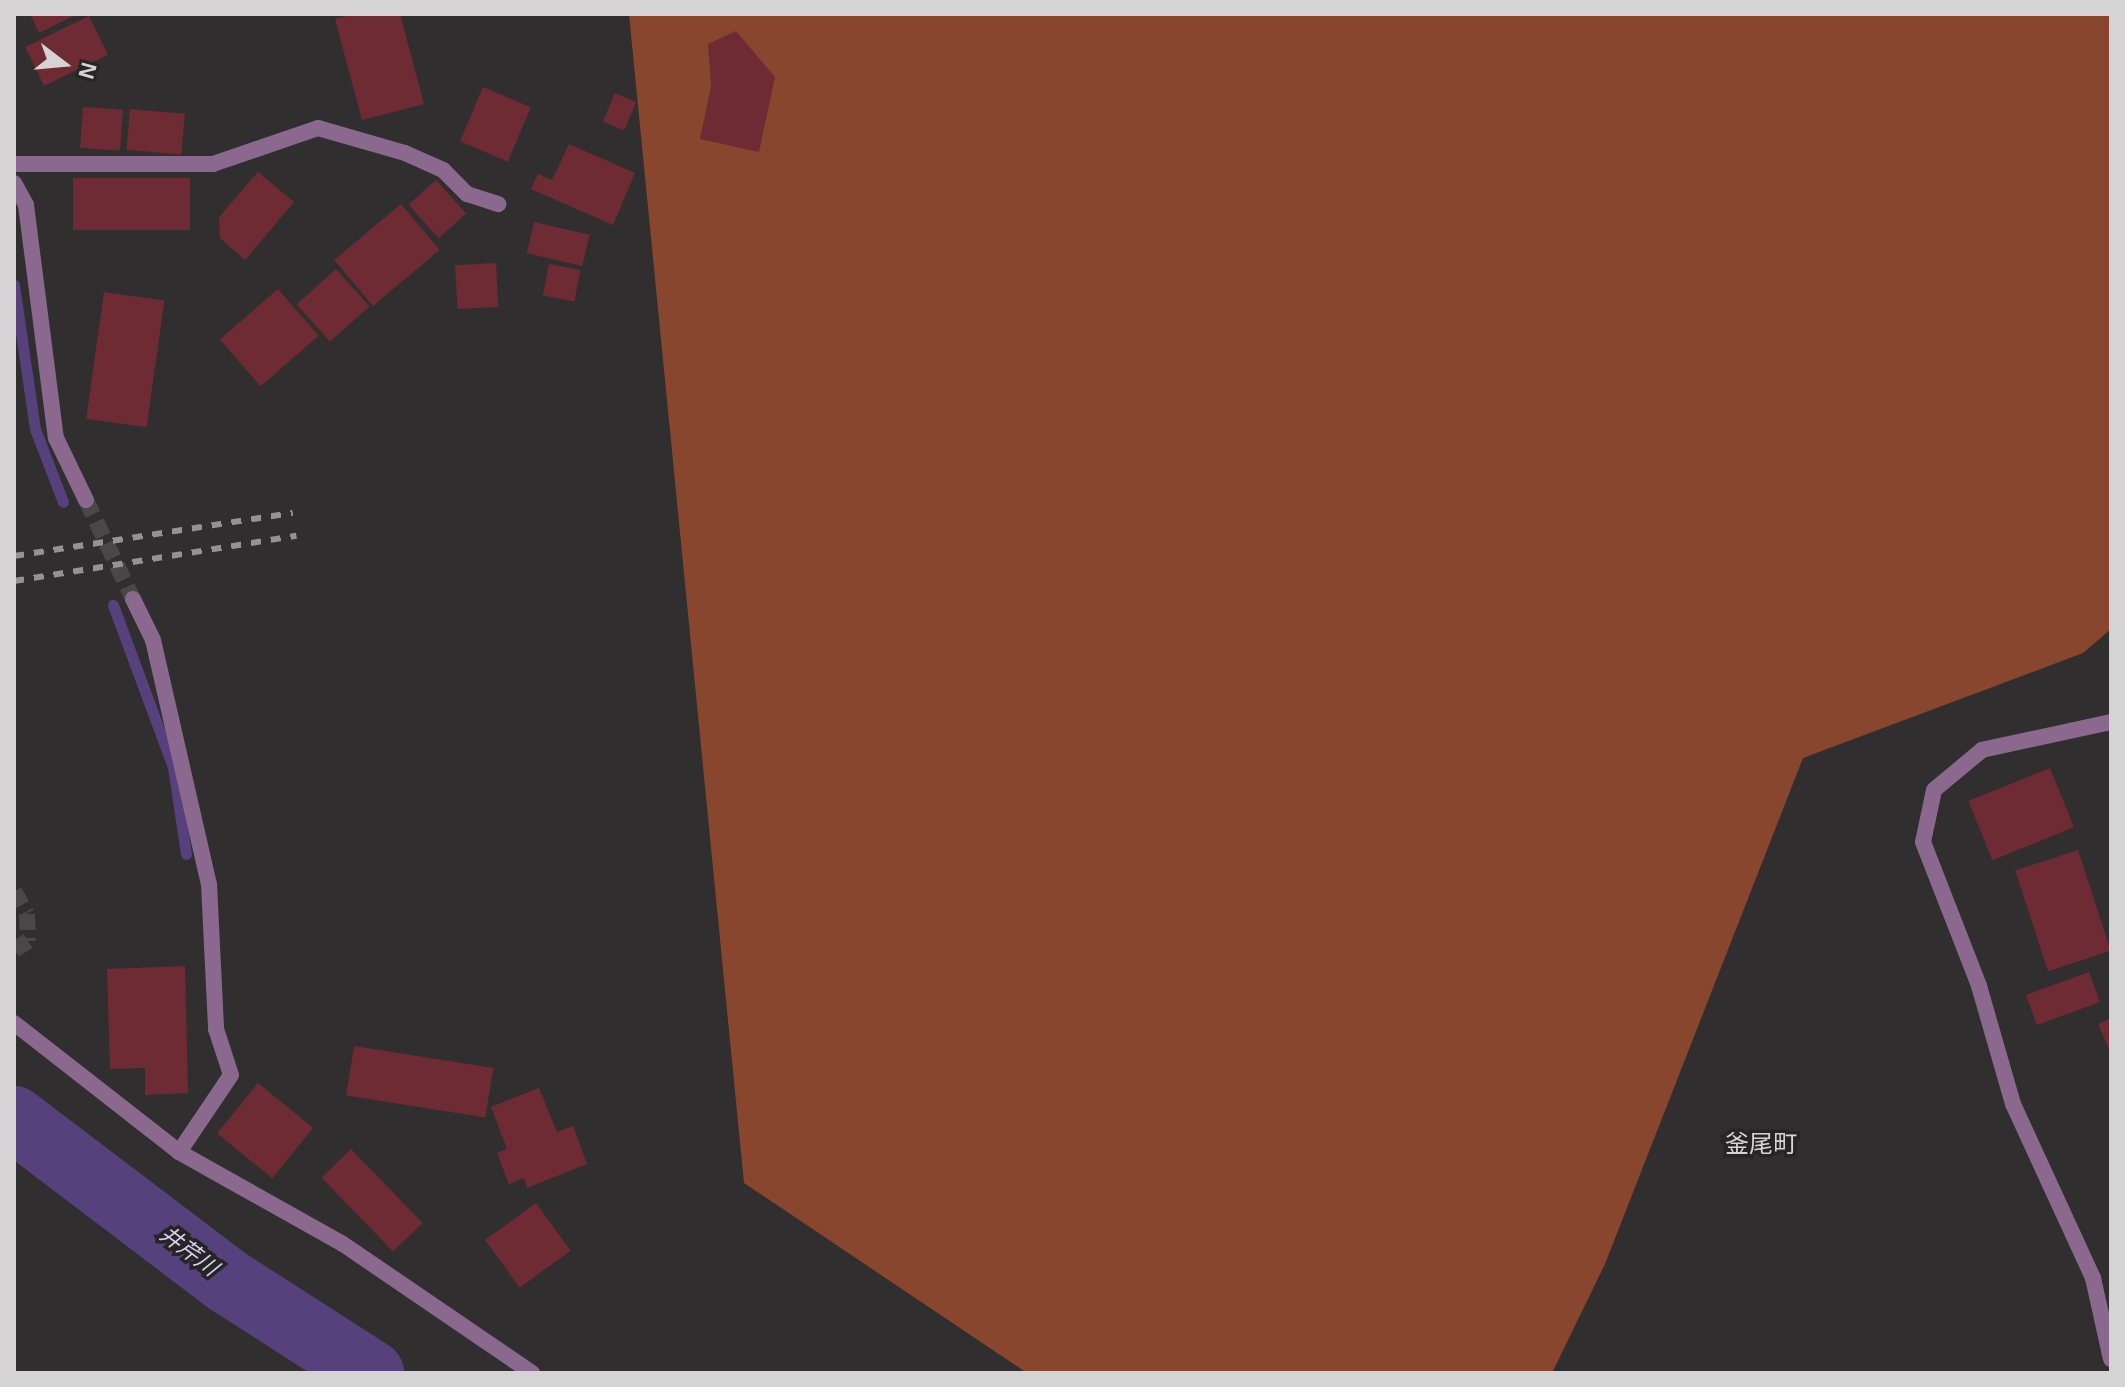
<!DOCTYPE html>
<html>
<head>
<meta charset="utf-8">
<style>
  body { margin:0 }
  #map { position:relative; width:2125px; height:1387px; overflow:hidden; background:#302e2f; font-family:Helvetica,"Noto Sans JP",sans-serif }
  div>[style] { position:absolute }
  .forest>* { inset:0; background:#88462e }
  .stream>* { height:11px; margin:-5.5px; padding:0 5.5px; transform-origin:5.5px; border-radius:5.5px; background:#56417c }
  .river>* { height:66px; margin:-33px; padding:0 33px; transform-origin:33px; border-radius:33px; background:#56417c }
  .building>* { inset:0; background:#6f2b34; transform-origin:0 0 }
  .minor-tunnel>* { height:16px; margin-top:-8px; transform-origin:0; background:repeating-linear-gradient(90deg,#494748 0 16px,transparent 0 24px) }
  .minor>* { height:16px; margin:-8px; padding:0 8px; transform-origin:8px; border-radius:8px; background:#8b688d }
  .rail>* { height:6px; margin-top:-3px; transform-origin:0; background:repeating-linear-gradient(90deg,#949293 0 10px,transparent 0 20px) }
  span { translate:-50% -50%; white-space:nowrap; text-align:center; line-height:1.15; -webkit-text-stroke:7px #262425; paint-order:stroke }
  .water-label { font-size:22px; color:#d9cff3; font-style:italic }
  .quarter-label { font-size:24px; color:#d5d3d4 }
  .frame { position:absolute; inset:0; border:16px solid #d5d3d4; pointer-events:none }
  .north { position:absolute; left:24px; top:24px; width:80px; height:80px; -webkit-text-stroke:6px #262425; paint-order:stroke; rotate:106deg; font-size:22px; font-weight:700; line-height:32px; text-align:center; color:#d5d3d4 }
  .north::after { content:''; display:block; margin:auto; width:28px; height:36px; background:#d5d3d4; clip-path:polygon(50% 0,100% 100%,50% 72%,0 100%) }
</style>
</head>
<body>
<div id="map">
  <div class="forest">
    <div style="clip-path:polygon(629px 14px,2111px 14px,2111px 629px,2083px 653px,1803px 758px,1605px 1264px,1552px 1373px,1027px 1373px,744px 1183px)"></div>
  </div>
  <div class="stream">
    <div style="left:14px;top:285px;width:146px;rotate:81.7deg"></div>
    <div style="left:35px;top:429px;width:78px;rotate:69deg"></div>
    <div style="left:113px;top:605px;width:173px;rotate:69.7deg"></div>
    <div style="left:173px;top:767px;width:88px;rotate:81.5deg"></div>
  </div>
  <div class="river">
    <div style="left:14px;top:1119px;width:270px;rotate:37.2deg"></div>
    <div style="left:229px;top:1282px;width:169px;rotate:32.7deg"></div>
  </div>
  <div class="building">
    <div style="clip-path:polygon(30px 14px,77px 14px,39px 33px)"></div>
    <div style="clip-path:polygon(354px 14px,400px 14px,424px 104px,362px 120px,335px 19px)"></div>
    <div style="left:89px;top:16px;width:43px;height:71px;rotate:64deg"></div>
    <div style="clip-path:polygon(736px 31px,775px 77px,759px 152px,700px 139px,711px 86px,708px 44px)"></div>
    <div style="left:483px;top:87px;width:52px;height:59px;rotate:23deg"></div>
    <div style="left:615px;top:93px;width:23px;height:31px;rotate:23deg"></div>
    <div style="left:83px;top:107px;width:40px;height:41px;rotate:4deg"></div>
    <div style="left:130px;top:109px;width:55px;height:41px;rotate:5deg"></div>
    <div style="clip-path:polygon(569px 144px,635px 173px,613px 225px,531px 189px,538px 174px,552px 180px)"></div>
    <div style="clip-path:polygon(258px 172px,294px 202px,245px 260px,220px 238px,219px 217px)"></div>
    <div style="left:73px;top:178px;width:117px;height:52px"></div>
    <div style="left:436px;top:180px;width:45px;height:37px;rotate:48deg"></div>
    <div style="left:401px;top:204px;width:60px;height:87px;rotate:50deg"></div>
    <div style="left:534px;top:222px;width:57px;height:32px;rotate:13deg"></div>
    <div style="left:496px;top:263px;width:44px;height:41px;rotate:87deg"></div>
    <div style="left:549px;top:264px;width:32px;height:32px;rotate:11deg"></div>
    <div style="left:336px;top:269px;width:50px;height:53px;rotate:48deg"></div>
    <div style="left:278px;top:289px;width:62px;height:77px;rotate:49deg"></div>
    <div style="left:104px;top:292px;width:61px;height:128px;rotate:8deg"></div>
    <div style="left:2050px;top:768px;width:64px;height:88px;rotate:68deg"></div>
    <div style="left:2078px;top:850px;width:106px;height:66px;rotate:72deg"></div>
    <div style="clip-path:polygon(185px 966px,188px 1093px,145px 1095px,145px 1068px,110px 1069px,107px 969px)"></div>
    <div style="left:2089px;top:972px;width:32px;height:67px;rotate:70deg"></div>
    <div style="clip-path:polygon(2111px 1018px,2111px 1054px,2098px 1024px)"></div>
    <div style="left:354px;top:1046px;width:141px;height:50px;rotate:9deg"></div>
    <div style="left:258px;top:1083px;width:71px;height:65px;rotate:39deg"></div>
    <div style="clip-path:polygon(539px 1088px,557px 1132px,573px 1126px,587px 1164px,527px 1188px,524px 1178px,509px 1184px,497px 1153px,507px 1149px,491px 1107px)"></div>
    <div style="left:351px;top:1149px;width:103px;height:41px;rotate:46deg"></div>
    <div style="left:536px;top:1203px;width:59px;height:63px;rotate:54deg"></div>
  </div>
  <div class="minor-tunnel">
    <div style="left:86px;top:500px;width:110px;rotate:64.6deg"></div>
    <div style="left:14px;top:891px;width:26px;rotate:61deg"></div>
    <div style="left:27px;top:914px;width:27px;rotate:88deg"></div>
    <div style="left:28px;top:941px;width:17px;rotate:147deg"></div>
  </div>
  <div class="minor">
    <div style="left:14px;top:164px;width:199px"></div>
    <div style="left:213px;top:164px;width:111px;rotate:-18.9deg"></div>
    <div style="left:318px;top:128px;width:91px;rotate:16deg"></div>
    <div style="left:405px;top:153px;width:42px;rotate:24.1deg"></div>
    <div style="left:443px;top:170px;width:34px;rotate:45deg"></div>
    <div style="left:467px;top:194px;width:33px;rotate:18deg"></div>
    <div style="left:14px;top:183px;width:25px;rotate:61deg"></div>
    <div style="left:26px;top:205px;width:235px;rotate:82.7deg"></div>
    <div style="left:56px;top:438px;width:69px;rotate:64.2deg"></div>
    <div style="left:133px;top:599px;width:46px;rotate:64deg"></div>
    <div style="left:153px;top:640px;width:250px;rotate:77.1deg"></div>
    <div style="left:209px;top:884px;width:145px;rotate:87.2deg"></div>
    <div style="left:216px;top:1029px;width:48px;rotate:71.9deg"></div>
    <div style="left:231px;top:1075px;width:93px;rotate:124deg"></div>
    <div style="left:2111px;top:722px;width:132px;rotate:167.8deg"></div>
    <div style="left:1982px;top:750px;width:62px;rotate:140.2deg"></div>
    <div style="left:1934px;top:790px;width:53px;rotate:101.9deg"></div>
    <div style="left:1923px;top:842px;width:155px;rotate:68.7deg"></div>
    <div style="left:1979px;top:986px;width:123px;rotate:73.9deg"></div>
    <div style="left:2013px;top:1104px;width:192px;rotate:65.3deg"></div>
    <div style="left:2093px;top:1278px;width:83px;rotate:77.5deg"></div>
    <div style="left:14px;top:1023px;width:209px;rotate:38deg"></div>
    <div style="left:179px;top:1152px;width:188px;rotate:29.3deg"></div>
    <div style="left:343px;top:1244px;width:229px;rotate:34.3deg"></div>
  </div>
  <div class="rail">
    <div style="left:14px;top:556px;width:282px;rotate:-8.8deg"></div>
    <div style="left:14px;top:581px;width:286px;rotate:-9.1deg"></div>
  </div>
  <div class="water-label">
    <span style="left:189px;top:1251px;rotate:37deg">井芹川</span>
  </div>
  <div class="quarter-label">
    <span style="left:1761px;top:1144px">釜尾町</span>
  </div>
  <div class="frame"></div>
  <div class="north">N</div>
</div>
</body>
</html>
